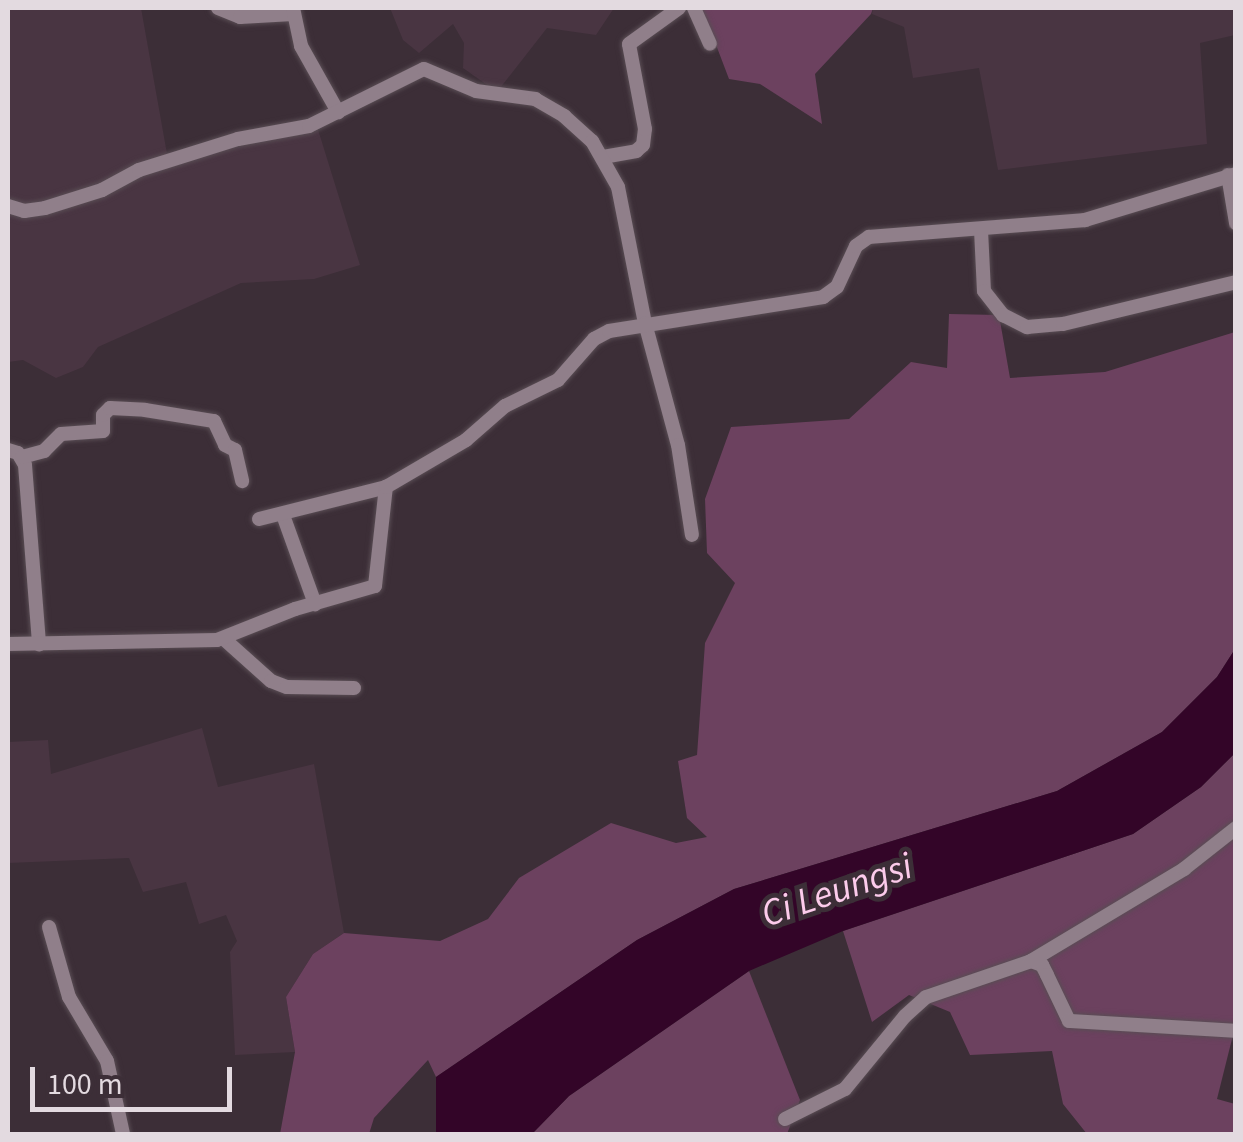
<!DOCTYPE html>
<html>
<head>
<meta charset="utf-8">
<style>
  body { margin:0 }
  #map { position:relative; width:1243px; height:1142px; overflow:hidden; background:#3c2e37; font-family:"Source Sans 3",sans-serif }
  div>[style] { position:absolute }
  .built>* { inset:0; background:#493542 }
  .green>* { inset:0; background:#6c415f }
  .water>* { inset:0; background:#330528 }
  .roads { filter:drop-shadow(0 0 2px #594d54) drop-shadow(0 0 2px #594d54) }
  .minor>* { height:14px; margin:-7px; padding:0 7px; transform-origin:7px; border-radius:7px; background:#907f8a }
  span { translate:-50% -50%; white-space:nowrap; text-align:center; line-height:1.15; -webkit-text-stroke:10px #3c2e37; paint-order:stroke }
  .water-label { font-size:38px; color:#fccbeb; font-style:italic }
  .frame { position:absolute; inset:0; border:10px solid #e3dae0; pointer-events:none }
  .scale { position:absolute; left:30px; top:1067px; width:202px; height:45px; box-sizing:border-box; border:5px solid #e3dae0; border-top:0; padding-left:12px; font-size:30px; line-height:35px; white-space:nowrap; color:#e3dae0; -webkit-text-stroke:8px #3c2e37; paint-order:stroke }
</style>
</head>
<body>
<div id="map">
  <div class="built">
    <div style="clip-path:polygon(8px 8px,141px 8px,169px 165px,316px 123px,360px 265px,314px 279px,241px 283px,98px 347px,83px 367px,56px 378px,23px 360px,8px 362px)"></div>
    <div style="clip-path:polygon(390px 8px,614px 8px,596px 35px,547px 28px,497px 92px,463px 68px,464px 43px,453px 24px,419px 53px,403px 40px)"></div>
    <div style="clip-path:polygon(873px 8px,1235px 8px,1235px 35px,1200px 43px,1207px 144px,998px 170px,979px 68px,913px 78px,904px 27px,872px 14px)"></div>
    <div style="clip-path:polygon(202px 728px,218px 787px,314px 764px,344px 933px,313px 954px,286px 997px,295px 1052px,235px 1055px,230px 952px,237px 941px,226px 915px,199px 924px,186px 882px,143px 892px,129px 858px,8px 863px,8px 742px,48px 740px,51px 774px)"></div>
  </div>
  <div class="green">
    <div style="clip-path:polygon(702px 8px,873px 8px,871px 14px,815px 74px,822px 124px,760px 84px,729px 79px)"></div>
    <div style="clip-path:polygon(949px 314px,999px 315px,1010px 378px,1105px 372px,1235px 332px,1235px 649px,1217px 677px,1162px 732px,1057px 791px,734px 889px,637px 940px,436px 1077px,428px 1060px,374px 1118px,369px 1134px,280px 1134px,295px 1052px,286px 997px,313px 954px,344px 933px,440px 941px,488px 919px,519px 878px,611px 823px,676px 843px,707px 837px,687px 818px,678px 761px,697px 755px,705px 643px,735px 583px,707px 553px,705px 499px,731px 427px,849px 419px,911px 362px,947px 368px)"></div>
    <div style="clip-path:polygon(1235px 753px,1235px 1027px,1217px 1099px,1235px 1104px,1235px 1134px,1087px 1134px,1063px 1104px,1052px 1051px,970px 1055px,950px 1012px,909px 995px,872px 1022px,843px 931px,1133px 834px,1201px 787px)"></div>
    <div style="clip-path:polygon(749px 971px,800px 1100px,787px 1134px,532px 1134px,569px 1096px)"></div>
  </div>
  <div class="water">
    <div style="clip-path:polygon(1235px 649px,1235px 753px,1201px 787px,1133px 834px,843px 931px,749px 971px,569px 1096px,532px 1134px,436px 1134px,436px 1077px,637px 940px,734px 889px,1057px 791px,1162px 732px,1217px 677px)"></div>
  </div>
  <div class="roads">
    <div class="minor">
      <div style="left:218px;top:8px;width:24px;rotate:22deg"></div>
      <div style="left:240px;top:17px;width:53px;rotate:-3.2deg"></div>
      <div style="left:293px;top:8px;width:39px;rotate:78deg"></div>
      <div style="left:301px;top:46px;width:76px;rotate:60.7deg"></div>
      <div style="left:694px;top:8px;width:39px;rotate:66deg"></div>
      <div style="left:603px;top:157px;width:34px;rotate:-10deg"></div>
      <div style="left:636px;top:151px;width:9px;rotate:-41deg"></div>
      <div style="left:643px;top:145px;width:16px;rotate:-83deg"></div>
      <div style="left:645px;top:129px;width:86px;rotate:-100.7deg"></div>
      <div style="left:629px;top:44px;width:62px;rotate:-35.8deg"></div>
      <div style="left:1228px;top:175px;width:49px;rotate:80.5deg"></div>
      <div style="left:8px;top:206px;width:17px;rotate:17deg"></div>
      <div style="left:24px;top:211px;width:21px;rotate:-8deg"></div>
      <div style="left:45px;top:208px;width:60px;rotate:-17.5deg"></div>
      <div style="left:102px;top:190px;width:42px;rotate:-28.4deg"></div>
      <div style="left:139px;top:170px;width:104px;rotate:-17.4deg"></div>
      <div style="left:238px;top:139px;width:72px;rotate:-10.4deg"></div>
      <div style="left:309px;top:126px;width:128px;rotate:-26.4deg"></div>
      <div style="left:424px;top:69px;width:56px;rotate:22.9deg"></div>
      <div style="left:476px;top:91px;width:60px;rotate:7.7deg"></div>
      <div style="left:535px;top:99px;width:34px;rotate:30deg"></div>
      <div style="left:564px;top:116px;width:38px;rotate:42deg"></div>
      <div style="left:592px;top:141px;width:53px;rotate:60.5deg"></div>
      <div style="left:618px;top:187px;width:139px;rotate:78.8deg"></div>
      <div style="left:645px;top:323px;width:126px;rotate:74.9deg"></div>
      <div style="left:678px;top:445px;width:91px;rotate:81.2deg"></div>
      <div style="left:981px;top:230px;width:61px;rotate:87.2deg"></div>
      <div style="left:984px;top:291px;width:31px;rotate:52deg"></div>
      <div style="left:1003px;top:315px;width:27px;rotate:27deg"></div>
      <div style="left:1027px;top:327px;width:36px;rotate:-5deg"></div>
      <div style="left:1063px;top:324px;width:178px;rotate:-13.6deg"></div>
      <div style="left:8px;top:450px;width:10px;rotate:17deg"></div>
      <div style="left:18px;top:453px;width:14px;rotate:60deg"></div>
      <div style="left:25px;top:465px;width:180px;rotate:85.5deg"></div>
      <div style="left:22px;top:457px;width:23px;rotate:-15deg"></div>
      <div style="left:44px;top:451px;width:24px;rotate:-45deg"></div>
      <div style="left:61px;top:434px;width:42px;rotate:-4.1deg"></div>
      <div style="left:103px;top:431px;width:16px;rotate:-90deg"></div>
      <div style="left:103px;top:415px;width:10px;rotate:-45deg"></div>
      <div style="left:110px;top:408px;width:35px;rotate:3deg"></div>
      <div style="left:145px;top:410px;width:70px;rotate:9.1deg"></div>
      <div style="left:214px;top:421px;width:26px;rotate:65deg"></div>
      <div style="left:225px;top:445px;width:11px;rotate:27deg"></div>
      <div style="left:235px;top:450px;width:32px;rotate:77deg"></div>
      <div style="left:283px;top:515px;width:95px;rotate:70.2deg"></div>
      <div style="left:259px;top:519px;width:131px;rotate:-14.1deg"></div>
      <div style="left:224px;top:639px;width:63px;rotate:41.8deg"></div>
      <div style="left:271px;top:681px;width:17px;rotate:21deg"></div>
      <div style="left:287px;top:687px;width:67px;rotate:0.9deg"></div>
      <div style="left:8px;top:644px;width:209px;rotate:-1.1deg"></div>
      <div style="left:217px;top:640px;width:84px;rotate:-21.7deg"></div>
      <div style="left:295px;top:609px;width:83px;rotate:-16deg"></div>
      <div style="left:375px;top:586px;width:100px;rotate:-83.7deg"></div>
      <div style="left:386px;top:487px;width:93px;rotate:-30.4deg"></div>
      <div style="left:466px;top:440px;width:52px;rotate:-41.1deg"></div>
      <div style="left:505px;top:406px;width:59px;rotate:-26.1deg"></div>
      <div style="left:558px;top:380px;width:55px;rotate:-48.7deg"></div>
      <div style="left:594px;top:339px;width:17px;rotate:-28deg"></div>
      <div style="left:609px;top:331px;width:217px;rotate:-9deg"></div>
      <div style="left:823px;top:297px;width:17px;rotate:-36deg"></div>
      <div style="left:837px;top:287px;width:45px;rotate:-65.1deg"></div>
      <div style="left:856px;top:246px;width:16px;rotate:-35deg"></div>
      <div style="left:869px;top:237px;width:217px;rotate:-4.5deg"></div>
      <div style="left:1085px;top:220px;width:158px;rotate:-16.9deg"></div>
      <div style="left:49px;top:927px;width:73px;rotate:74.1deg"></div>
      <div style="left:69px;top:997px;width:74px;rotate:59.3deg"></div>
      <div style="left:107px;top:1061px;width:75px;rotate:77.6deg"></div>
      <div style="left:1031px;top:961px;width:12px;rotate:20deg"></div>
      <div style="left:1042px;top:965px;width:11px;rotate:63deg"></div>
      <div style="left:1047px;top:975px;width:51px;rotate:64.4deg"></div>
      <div style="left:1069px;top:1021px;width:167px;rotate:3.4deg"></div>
      <div style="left:785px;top:1119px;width:67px;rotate:-26.6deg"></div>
      <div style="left:845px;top:1089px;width:94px;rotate:-50.6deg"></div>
      <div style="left:905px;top:1016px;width:28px;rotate:-42deg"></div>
      <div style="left:926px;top:997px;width:111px;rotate:-18.9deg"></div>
      <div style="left:1031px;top:961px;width:179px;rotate:-31deg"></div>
      <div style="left:1184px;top:869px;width:66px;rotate:-38.3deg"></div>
    </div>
  </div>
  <div class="water-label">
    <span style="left:837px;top:891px;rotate:-19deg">Ci Leungsi</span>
  </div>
  <div class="frame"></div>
  <div class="scale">100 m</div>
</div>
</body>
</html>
